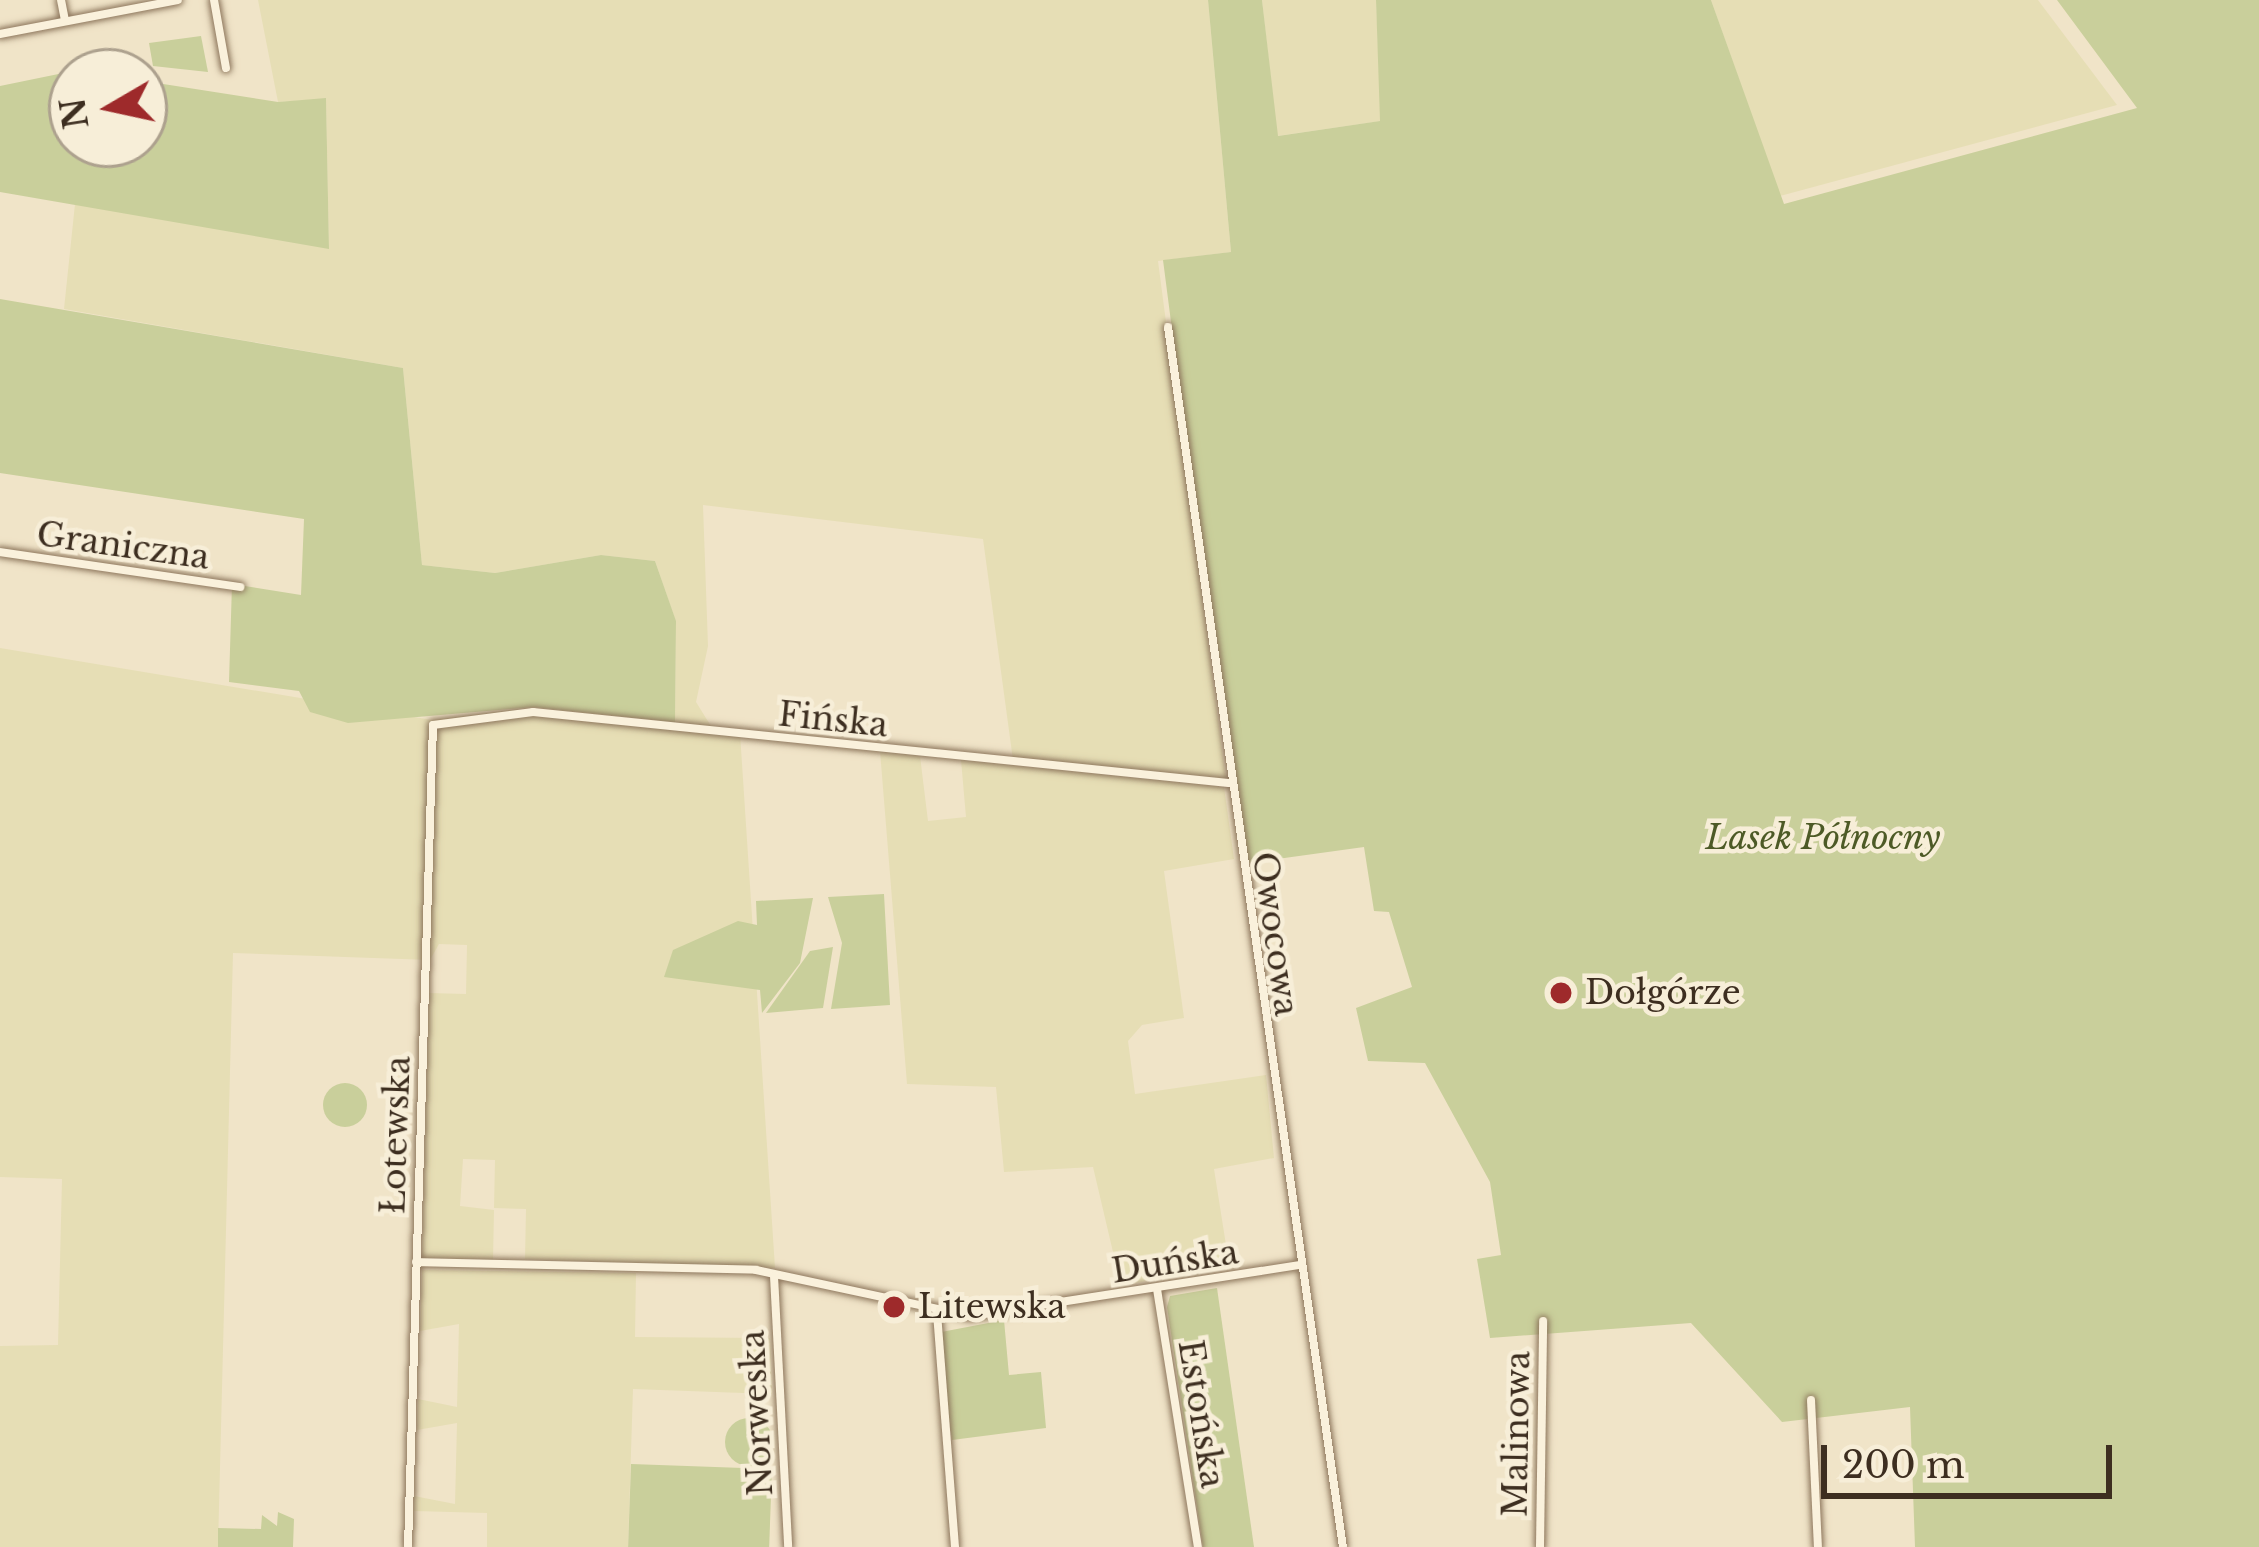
<!DOCTYPE html>
<html>
<head>
<meta charset="utf-8">
<style>
  body { margin:0 }
  #map { position:relative; width:2259px; height:1547px; overflow:hidden; background:#f0e4c8; font-family:"Libre Baskerville",serif }
  div>[style] { position:absolute }
  .farmland>* { inset:0; background:#e6deb5 }
  .green>* { inset:0; background:#c9cf9b; transform-origin:0 0 }
  .round { border-radius:50% }
  .roads { filter:drop-shadow(0 0 3px #8d765c) drop-shadow(0 0 3px #8d765c) }
  .minor>* { height:8px; margin:-4px; padding:0 4px; transform-origin:4px; border-radius:4px; background:#faf1dc }
  .dots>* { width:33px; height:33px; translate:-50% -50%; box-sizing:border-box; border:6px solid #f7eed8; border-radius:50% }
  span { translate:-50% -50%; white-space:nowrap; text-align:center; line-height:1.15; -webkit-text-stroke:9px #f7eed8; paint-order:stroke }
  .street-label { font-size:33px; color:#3d2e20 }
  .park-label { font-size:33px; color:#4d5a26; font-style:italic }
  .poi-label { font-size:33px; color:#3d2e20 }
  .left { translate:0 -50%; text-align:left }
  .north { position:absolute; left:48px; top:48px; width:120px; height:120px; box-sizing:border-box; background:#f7eed8; border:3px solid #ada18e; border-radius:50%; rotate:261deg; font-size:33px; font-weight:700; line-height:48px; text-align:center; color:#3d2e20 }
  .north::after { content:''; display:block; margin:auto; width:42px; height:54px; background:#9e2a2b; clip-path:polygon(50% 0,100% 100%,50% 72%,0 100%) }
  .scale { position:absolute; left:1821px; top:1445px; width:291px; height:54px; box-sizing:border-box; border:6px solid #3d2e20; border-top:0; padding-left:15px; font-size:36px; line-height:42px; white-space:nowrap; color:#3d2e20; -webkit-text-stroke:9px #f7eed8; paint-order:stroke }
</style>
</head>
<body>
<div id="map">
  <div class="farmland">
    <div style="clip-path:polygon(258px 0,1208px 0,1231px 252px,1158px 261px,1226px 781px,1013px 760px,983px 539px,703px 505px,708px 646px,696px 702px,714px 731px,740px 733px,775px 1268px,525px 1259px,526px 1209px,494px 1208px,495px 1160px,463px 1159px,460px 1206px,494px 1210px,493px 1260px,422px 1258px,429px 993px,466px 994px,467px 945px,439px 944px,430px 960px,233px 953px,218px 1547px,0 1547px,0 1346px,58px 1345px,62px 1179px,0 1177px,0 648px,432px 720px,534px 707px,675px 721px,676px 622px,655px 561px,601px 555px,495px 573px,422px 565px,403px 368px,64px 309px,75px 204px,329px 248px,326px 99px,278px 102px)"></div>
    <div style="clip-path:polygon(1262px 0,1376px 0,1381px 121px,1277px 136px)"></div>
    <div style="clip-path:polygon(1711px 0,2038px 0,2117px 105px,1780px 196px)"></div>
    <div style="clip-path:polygon(880px 751px,920px 756px,928px 821px,966px 817px,961px 760px,1224px 787px,1234px 859px,1164px 871px,1184px 1018px,1142px 1025px,1128px 1041px,1135px 1094px,1266px 1075px,1274px 1158px,1214px 1169px,1229px 1264px,1121px 1286px,1093px 1167px,1004px 1172px,996px 1087px,907px 1084px)"></div>
    <div style="clip-path:polygon(422px 1270px,636px 1273px,635px 1337px,770px 1338px,772px 1394px,633px 1389px,628px 1547px,487px 1547px,487px 1513px,414px 1511px,414px 1496px,455px 1504px,457px 1423px,417px 1430px,418px 1399px,457px 1407px,459px 1324px,420px 1331px)"></div>
  </div>
  <div class="green">
    <div style="clip-path:polygon(1208px 0,1262px 0,1278px 136px,1380px 121px,1376px 0,1711px 0,1784px 204px,2137px 108px,2057px 0,2259px 0,2259px 1547px,1915px 1547px,1910px 1407px,1782px 1422px,1691px 1323px,1490px 1338px,1477px 1259px,1501px 1255px,1490px 1182px,1425px 1063px,1368px 1061px,1356px 1008px,1412px 987px,1389px 912px,1374px 911px,1364px 847px,1241px 864px,1163px 260px,1231px 252px)"></div>
    <div style="clip-path:polygon(201px 36px,208px 72px,153px 66px,149px 43px)"></div>
    <div style="clip-path:polygon(78px 70px,89px 72px,72px 72px,72px 144px,144px 144px,144px 81px,278px 102px,326px 98px,329px 249px,0 192px,0 86px)"></div>
    <div style="clip-path:polygon(0 299px,403px 368px,422px 565px,495px 573px,601px 555px,655px 561px,676px 621px,675px 722px,534px 707px,348px 723px,310px 712px,299px 691px,229px 682px,232px 584px,301px 595px,304px 519px,0 473px)"></div>
    <div style="clip-path:polygon(884px 894px,890px 1005px,831px 1009px,842px 943px,828px 897px)"></div>
    <div style="clip-path:polygon(813px 898px,800px 963px,762px 1013px,760px 990px,664px 977px,673px 950px,738px 921px,757px 925px,756px 901px)"></div>
    <div style="clip-path:polygon(833px 947px,823px 1008px,766px 1013px,810px 951px)"></div>
    <div class="round" style="left:323px;top:1083px;width:44px;height:44px"></div>
    <div style="clip-path:polygon(1217px 1288px,1254px 1547px,1203px 1547px,1167px 1307px,1170px 1296px)"></div>
    <div style="clip-path:polygon(1004px 1320px,1009px 1375px,1041px 1372px,1046px 1428px,952px 1440px,936px 1333px)"></div>
    <div class="round" style="left:725px;top:1418px;width:48px;height:48px"></div>
    <div style="left:631px;top:1464px;width:141px;height:83px;rotate:2deg"></div>
    <div style="clip-path:polygon(278px 1512px,294px 1519px,293px 1547px,218px 1547px,218px 1528px,261px 1529px,262px 1515px,277px 1526px)"></div>
  </div>
  <div class="roads">
    <div class="minor">
      <div style="left:61px;top:0;width:21px;rotate:79deg"></div>
      <div style="left:214px;top:0;width:69px;rotate:80deg"></div>
      <div style="left:0;top:34px;width:181px;rotate:-10.8deg"></div>
      <div style="left:1168px;top:327px;width:1232px;rotate:81.84deg"></div>
      <div style="left:0;top:552px;width:243px;rotate:8.3deg"></div>
      <div style="left:416px;top:1262px;width:340px;rotate:1.3deg"></div>
      <div style="left:756px;top:1270px;width:219px;rotate:12.1deg"></div>
      <div style="left:970px;top:1316px;width:334px;rotate:-8.8deg"></div>
      <div style="left:774px;top:1276px;width:271px;rotate:87deg"></div>
      <div style="left:1157px;top:1289px;width:261px;rotate:81deg"></div>
      <div style="left:937px;top:1313px;width:235px;rotate:85.6deg"></div>
      <div style="left:1811px;top:1400px;width:147px;rotate:87.3deg"></div>
      <div style="left:408px;top:1547px;width:822px;rotate:-88.26deg"></div>
      <div style="left:433px;top:725px;width:101px;rotate:-7.4deg"></div>
      <div style="left:533px;top:712px;width:699px;rotate:5.83deg"></div>
      <div style="left:1540px;top:1547px;width:226px;rotate:-89.2deg"></div>
    </div>
  </div>
  <div class="dots">
    <div style="left:1561px;top:993px;background:#9e2a2b"></div>
    <div style="left:894px;top:1307px;background:#9e2a2b"></div>
  </div>
  <div class="street-label">
    <span style="left:123px;top:546px;rotate:8deg">Graniczna</span>
    <span style="left:833px;top:720px;rotate:6deg">Fińska</span>
    <span style="left:1275px;top:934px;rotate:82deg">Owocowa</span>
    <span style="left:396px;top:1135px;rotate:-88deg">Łotewska</span>
    <span style="left:1175px;top:1262px;rotate:-9deg">Duńska</span>
    <span style="left:757px;top:1413px;rotate:-93deg">Norweska</span>
    <span style="left:1201px;top:1414px;rotate:81deg">Estońska</span>
    <span style="left:1517px;top:1434px;rotate:-89deg">Malinowa</span>
  </div>
  <div class="park-label">
    <span style="left:1823px;top:838px">Lasek Północny</span>
  </div>
  <div class="poi-label">
    <span class="left" style="left:1585px;top:993px">Dołgórze</span>
    <span class="left" style="left:918px;top:1307px">Litewska</span>
  </div>
  <div class="north">N</div>
  <div class="scale">200 m</div>
</div>
</body>
</html>
